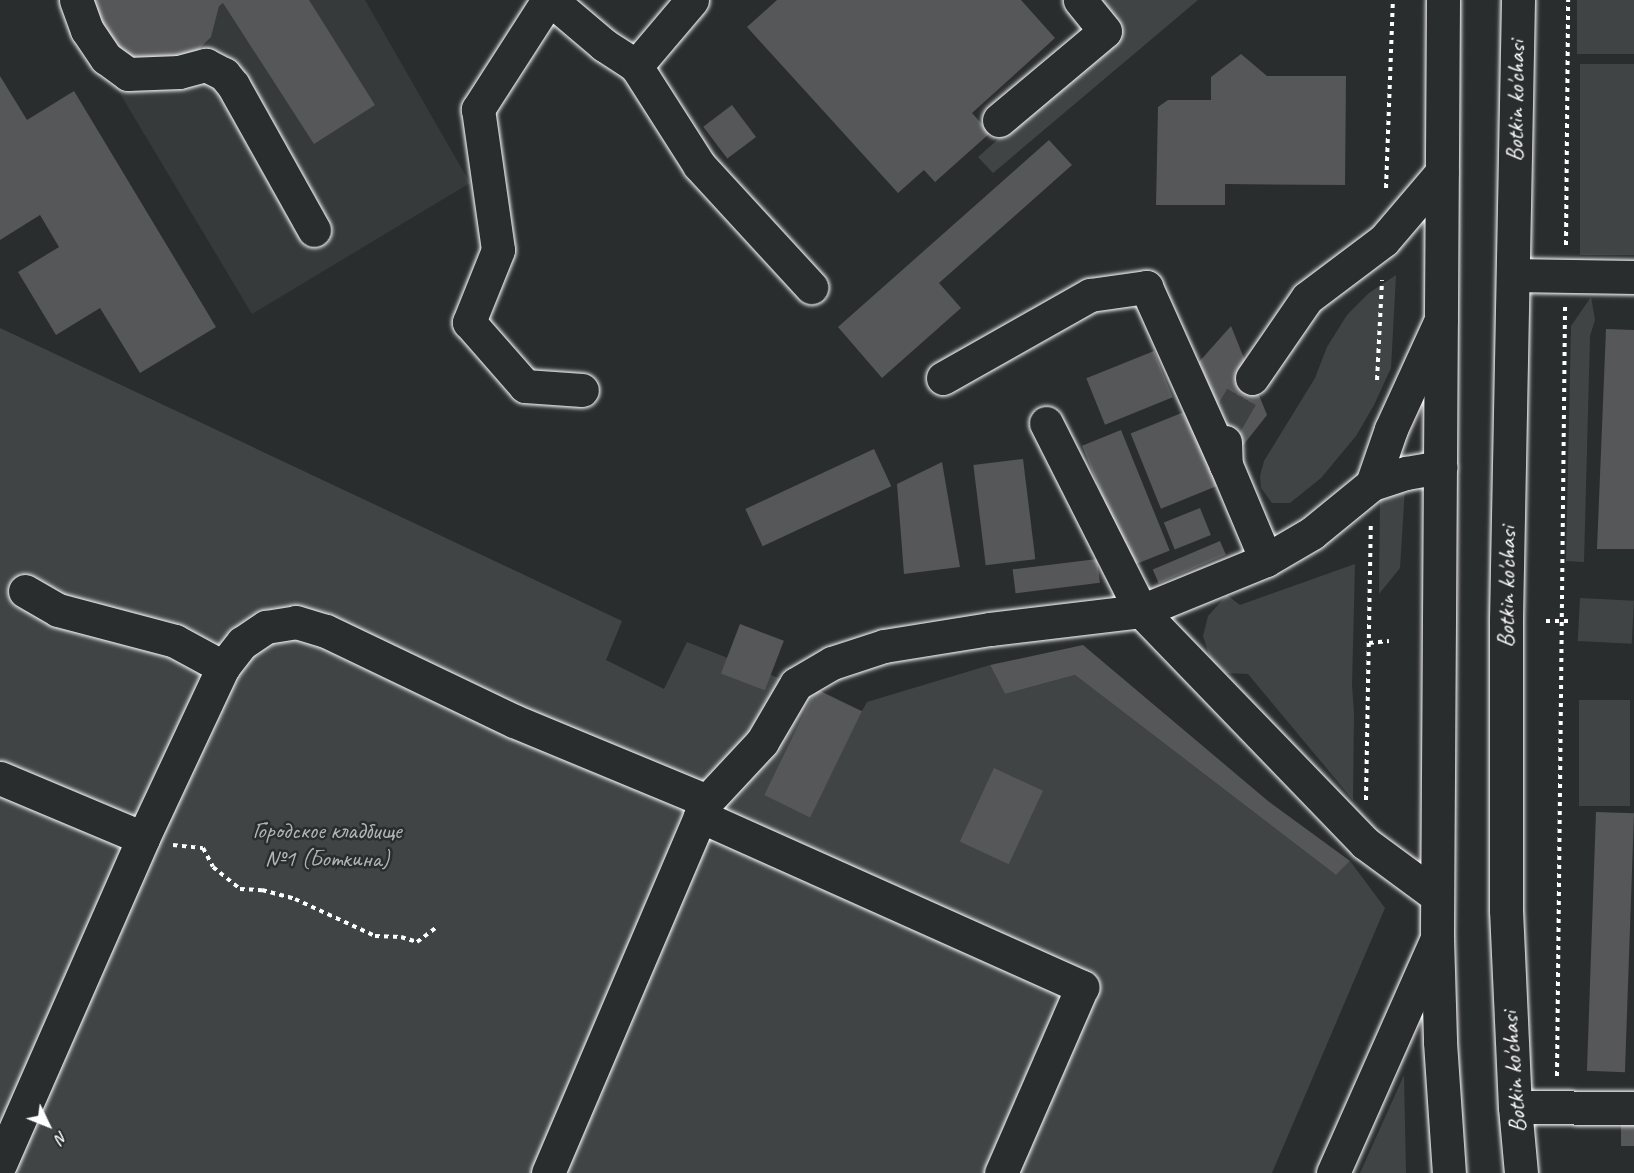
<!DOCTYPE html>
<html>
<head>
<meta charset="utf-8">
<style>
  body { margin:0 }
  #map { position:relative; width:1634px; height:1173px; overflow:hidden; background:#2a2d2e; font-family:Caveat,sans-serif }
  div>[style] { position:absolute }
  .built>* { inset:0; background:#373a3b }
  .green>* { inset:0; background:#414445; transform-origin:0 0 }
  .building>* { inset:0; background:#555758; transform-origin:0 0 }
  .minor-tunnel>* { height:33px; margin-top:-16.5px; transform-origin:0; background:repeating-linear-gradient(90deg,#3f4243 0 33px,transparent 0 49px) }
  .path>* { height:4px; margin-top:-2px; transform-origin:0; background:repeating-linear-gradient(90deg,#fff 0 4.5px,transparent 0 9px) }
  .roads { filter:drop-shadow(0 0 2px #fff) drop-shadow(0 0 2px #fff) }
  .minor>* { height:33px; margin:-16.5px; padding:0 16.5px; transform-origin:16.5px; border-radius:16.5px; background:#2a2d2e }
  .major>* { height:33px; margin:-16.5px; padding:0 16.5px; transform-origin:16.5px; border-radius:16.5px; background:#2a2d2e }
  span { translate:-50% -50%; white-space:nowrap; text-align:center; line-height:1.15; -webkit-text-stroke:5px #2a2d2e; paint-order:stroke }
  .street-label { font-size:24px; color:#fff }
  .park-label { font-size:24px; color:#b3b4b5 }
  .north { position:absolute; left:18px; top:1095px; width:60px; height:60px; -webkit-text-stroke:4px #2a2d2e; paint-order:stroke; rotate:133deg; font-size:16px; font-weight:700; line-height:24px; text-align:center; color:#fff }
  .north::after { content:''; display:block; margin:auto; width:21px; height:27px; background:#fff; clip-path:polygon(50% 0,100% 100%,50% 72%,0 100%) }
</style>
</head>
<body>
<div id="map">
  <div class="built">
    <div style="clip-path:polygon(64px 0,365px 0,470px 183px,252px 314px)"></div>
  </div>
  <div class="green">
    <div style="clip-path:polygon(1094px 0,1198px 0,993px 173px,978px 157px,1119px 33px)"></div>
    <div style="left:1577px;top:0;width:57px;height:54px"></div>
    <div style="left:1634px;top:64px;width:191px;height:54px;rotate:90deg"></div>
    <div style="clip-path:polygon(1396px 275px,1391px 368px,1374px 405px,1356px 436px,1321px 478px,1290px 503px,1272px 503px,1261px 488px,1260px 476px,1264px 461px,1315px 378px,1327px 347px,1347px 315px,1369px 293px)"></div>
    <div style="clip-path:polygon(1591px 297px,1595px 320px,1590px 336px,1584px 562px,1566px 561px,1571px 326px)"></div>
    <div style="clip-path:polygon(0 328px,622px 621px,606px 660px,664px 689px,687px 642px,862px 711px,867px 702px,990px 665px,1005px 694px,1075px 675px,1336px 875px,1350px 861px,1385px 908px,1272px 1173px,0 1173px)"></div>
    <div style="clip-path:polygon(1405px 487px,1400px 568px,1379px 594px,1380px 497px)"></div>
    <div style="clip-path:polygon(1355px 564px,1352px 685px,1354px 713px,1353px 800px,1248px 674px,1226px 673px,1210px 658px,1203px 636px,1208px 616px,1227px 595px,1240px 605px)"></div>
    <div style="left:1580px;top:598px;width:54px;height:43px;rotate:3deg"></div>
    <div style="left:1579px;top:700px;width:51px;height:106px"></div>
    <div style="clip-path:polygon(1404px 1075px,1406px 1173px,1360px 1173px)"></div>
  </div>
  <div class="building">
    <div style="clip-path:polygon(88px 0,309px 0,375px 105px,314px 144px,223px 3px,219px 6px,211px 37px,189px 59px,161px 69px,105px 49px)"></div>
    <div style="clip-path:polygon(777px 0,1021px 0,1055px 38px,972px 113px,990px 133px,935px 182px,924px 170px,898px 193px,747px 27px)"></div>
    <div style="clip-path:polygon(1241px 54px,1267px 76px,1346px 76px,1345px 185px,1225px 184px,1225px 205px,1156px 205px,1158px 107px,1168px 100px,1211px 100px,1211px 77px)"></div>
    <div style="clip-path:polygon(0 76px,27px 120px,74px 91px,216px 327px,140px 373px,100px 308px,56px 335px,18px 272px,59px 247px,40px 215px,0 240px)"></div>
    <div style="left:732px;top:105px;width:40px;height:36px;rotate:53deg"></div>
    <div style="clip-path:polygon(1049px 140px,1072px 165px,939px 283px,961px 308px,882px 378px,838px 327px)"></div>
    <div style="clip-path:polygon(1231px 326px,1267px 415px,1237px 453px,1199px 362px)"></div>
    <div style="clip-path:polygon(1606px 329px,1634px 330px,1634px 549px,1597px 549px)"></div>
    <div style="left:1154px;top:351px;width:50px;height:73px;rotate:68deg"></div>
    <div style="left:1189px;top:410px;width:81px;height:63px;rotate:68deg"></div>
    <div style="left:1121px;top:430px;width:130px;height:42px;rotate:68deg"></div>
    <div style="left:874px;top:449px;width:41px;height:142px;rotate:65deg"></div>
    <div style="left:1023px;top:459px;width:101px;height:50px;rotate:83deg"></div>
    <div style="clip-path:polygon(942px 462px,960px 567px,904px 574px,897px 484px)"></div>
    <div style="left:1200px;top:508px;width:29px;height:39px;rotate:68deg"></div>
    <div style="left:1220px;top:541px;width:15px;height:73px;rotate:67deg"></div>
    <div style="left:1097px;top:559px;width:24px;height:85px;rotate:83deg"></div>
    <div style="left:740px;top:624px;width:47px;height:53px;rotate:21deg"></div>
    <div style="clip-path:polygon(1083px 645px,1268px 801px,1350px 861px,1336px 875px,1075px 675px,1005px 694px,990px 665px)"></div>
    <div style="left:816px;top:689px;width:51px;height:118px;rotate:26deg"></div>
    <div style="left:994px;top:768px;width:54px;height:81px;rotate:25deg"></div>
    <div style="left:1596px;top:812px;width:38px;height:259px;rotate:2deg"></div>
    <div style="left:1621px;top:1125px;width:13px;height:21px"></div>
  </div>
  <div class="minor-tunnel">
    <div style="left:1225px;top:425px;width:54px;rotate:-60.1deg"></div>
  </div>
  <div class="path">
    <div style="left:1386px;top:188px;width:188px;rotate:-87.9deg"></div>
    <div style="left:1566px;top:245px;width:245px;rotate:-89.5deg"></div>
    <div style="left:1377px;top:380px;width:100px;rotate:-87.1deg"></div>
    <div style="left:1546px;top:621px;width:25px"></div>
    <div style="left:1369px;top:643px;width:20px;rotate:-6deg"></div>
    <div style="left:1366px;top:800px;width:275px;rotate:-89deg"></div>
    <div style="left:173px;top:845px;width:30px;rotate:6deg"></div>
    <div style="left:203px;top:848px;width:21px;rotate:62deg"></div>
    <div style="left:213px;top:867px;width:35px;rotate:39deg"></div>
    <div style="left:240px;top:889px;width:22px;rotate:3deg"></div>
    <div style="left:262px;top:890px;width:34px;rotate:15deg"></div>
    <div style="left:295px;top:899px;width:88px;rotate:24.8deg"></div>
    <div style="left:375px;top:936px;width:26px;rotate:2deg"></div>
    <div style="left:401px;top:937px;width:17px;rotate:17deg"></div>
    <div style="left:417px;top:942px;width:25px;rotate:-37deg"></div>
    <div style="left:1557px;top:1076px;width:769px;rotate:-89.4deg"></div>
  </div>
  <div class="roads">
    <div class="minor">
      <div style="left:76px;top:0;width:32px;rotate:70deg"></div>
      <div style="left:87px;top:30px;width:34px;rotate:56deg"></div>
      <div style="left:106px;top:58px;width:27px;rotate:36deg"></div>
      <div style="left:128px;top:74px;width:51px;rotate:-2.2deg"></div>
      <div style="left:179px;top:72px;width:28px;rotate:-15deg"></div>
      <div style="left:206px;top:65px;width:20px;rotate:27deg"></div>
      <div style="left:224px;top:74px;width:14px;rotate:51deg"></div>
      <div style="left:233px;top:85px;width:166px;rotate:60.8deg"></div>
      <div style="left:548px;top:0;width:130px;rotate:122.7deg"></div>
      <div style="left:478px;top:109px;width:142px;rotate:81.9deg"></div>
      <div style="left:498px;top:250px;width:78px;rotate:111.9deg"></div>
      <div style="left:469px;top:322px;width:85px;rotate:48.8deg"></div>
      <div style="left:525px;top:386px;width:57px;rotate:4deg"></div>
      <div style="left:551px;top:0;width:70px;rotate:40.3deg"></div>
      <div style="left:604px;top:45px;width:38px;rotate:33deg"></div>
      <div style="left:692px;top:0;width:87px;rotate:130.3deg"></div>
      <div style="left:636px;top:66px;width:117px;rotate:57.5deg"></div>
      <div style="left:699px;top:165px;width:166px;rotate:47.4deg"></div>
      <div style="left:999px;top:120px;width:138px;rotate:-40deg"></div>
      <div style="left:1105px;top:31px;width:40px;rotate:-129deg"></div>
      <div style="left:1513px;top:275px;width:121px;rotate:0.9deg"></div>
      <div style="left:943px;top:378px;width:169px;rotate:-29.5deg"></div>
      <div style="left:1090px;top:295px;width:57px;rotate:-8.1deg"></div>
      <div style="left:1146px;top:287px;width:195px;rotate:65.8deg"></div>
      <div style="left:1252px;top:378px;width:97px;rotate:-55.5deg"></div>
      <div style="left:1307px;top:298px;width:96px;rotate:-37deg"></div>
      <div style="left:1384px;top:240px;width:89px;rotate:-49.5deg"></div>
      <div style="left:1046px;top:423px;width:211px;rotate:63.2deg"></div>
      <div style="left:1141px;top:611px;width:322px;rotate:46deg"></div>
      <div style="left:1365px;top:843px;width:89px;rotate:36.4deg"></div>
      <div style="left:1225px;top:442px;width:23px;rotate:88deg"></div>
      <div style="left:1226px;top:465px;width:103px;rotate:67.2deg"></div>
      <div style="left:1372px;top:484px;width:58px;rotate:-70.9deg"></div>
      <div style="left:1391px;top:429px;width:120px;rotate:-65.4deg"></div>
      <div style="left:25px;top:591px;width:38px;rotate:30deg"></div>
      <div style="left:58px;top:610px;width:121px;rotate:14.8deg"></div>
      <div style="left:175px;top:641px;width:55px;rotate:28.4deg"></div>
      <div style="left:0;top:778px;width:155px;rotate:22.8deg"></div>
      <div style="left:700px;top:816px;width:419px;rotate:24.1deg"></div>
      <div style="left:1082px;top:987px;width:203px;rotate:113.5deg"></div>
      <div style="left:1515px;top:1107px;width:119px;rotate:0.5deg"></div>
      <div style="left:0;top:1164px;width:356px;rotate:-66.3deg"></div>
      <div style="left:143px;top:838px;width:189px;rotate:-64.9deg"></div>
      <div style="left:223px;top:667px;width:31px;rotate:-52deg"></div>
      <div style="left:242px;top:643px;width:29px;rotate:-34deg"></div>
      <div style="left:266px;top:627px;width:30px;rotate:-9deg"></div>
      <div style="left:296px;top:622px;width:31px;rotate:17deg"></div>
      <div style="left:326px;top:631px;width:208px;rotate:25.6deg"></div>
      <div style="left:514px;top:721px;width:209px;rotate:22.5deg"></div>
      <div style="left:548px;top:1173px;width:405px;rotate:-66.9deg"></div>
      <div style="left:707px;top:801px;width:81px;rotate:-47deg"></div>
      <div style="left:762px;top:742px;width:67px;rotate:-59.6deg"></div>
      <div style="left:796px;top:684px;width:42px;rotate:-30.3deg"></div>
      <div style="left:832px;top:663px;width:55px;rotate:-18.1deg"></div>
      <div style="left:884px;top:646px;width:107px;rotate:-9.1deg"></div>
      <div style="left:990px;top:629px;width:152px;rotate:-6.8deg"></div>
      <div style="left:1141px;top:611px;width:135px;rotate:-22.2deg"></div>
      <div style="left:1266px;top:560px;width:53px;rotate:-30.4deg"></div>
      <div style="left:1312px;top:533px;width:77px;rotate:-39.2deg"></div>
      <div style="left:1372px;top:484px;width:36px;rotate:-18deg"></div>
      <div style="left:1406px;top:473px;width:35px;rotate:-10deg"></div>
      <div style="left:1333px;top:1173px;width:257px;rotate:-66.1deg"></div>
    </div>
    <div class="major">
      <div style="left:1443px;top:0;width:938px;rotate:90.37deg"></div>
      <div style="left:1437px;top:938px;width:104px;rotate:88.3deg"></div>
      <div style="left:1440px;top:1042px;width:131px;rotate:86.1deg"></div>
      <div style="left:1518px;top:0;width:621px;rotate:91.11deg"></div>
      <div style="left:1506px;top:621px;width:289px;rotate:90deg"></div>
      <div style="left:1506px;top:910px;width:197px;rotate:87.4deg"></div>
      <div style="left:1515px;top:1107px;width:66px;rotate:84.8deg"></div>
    </div>
  </div>
  <div class="street-label">
    <span style="left:1516px;top:101px;rotate:-89deg">Botkin ko'chasi</span>
    <span style="left:1507px;top:587px;rotate:-89deg">Botkin ko'chasi</span>
    <span style="left:1514px;top:1072px;rotate:-94deg">Botkin ko'chasi</span>
  </div>
  <div class="park-label">
    <span style="left:327px;top:845px">Городское кладбище<br>№1 (Боткина)</span>
  </div>
  <div class="north">N</div>
</div>
</body>
</html>
